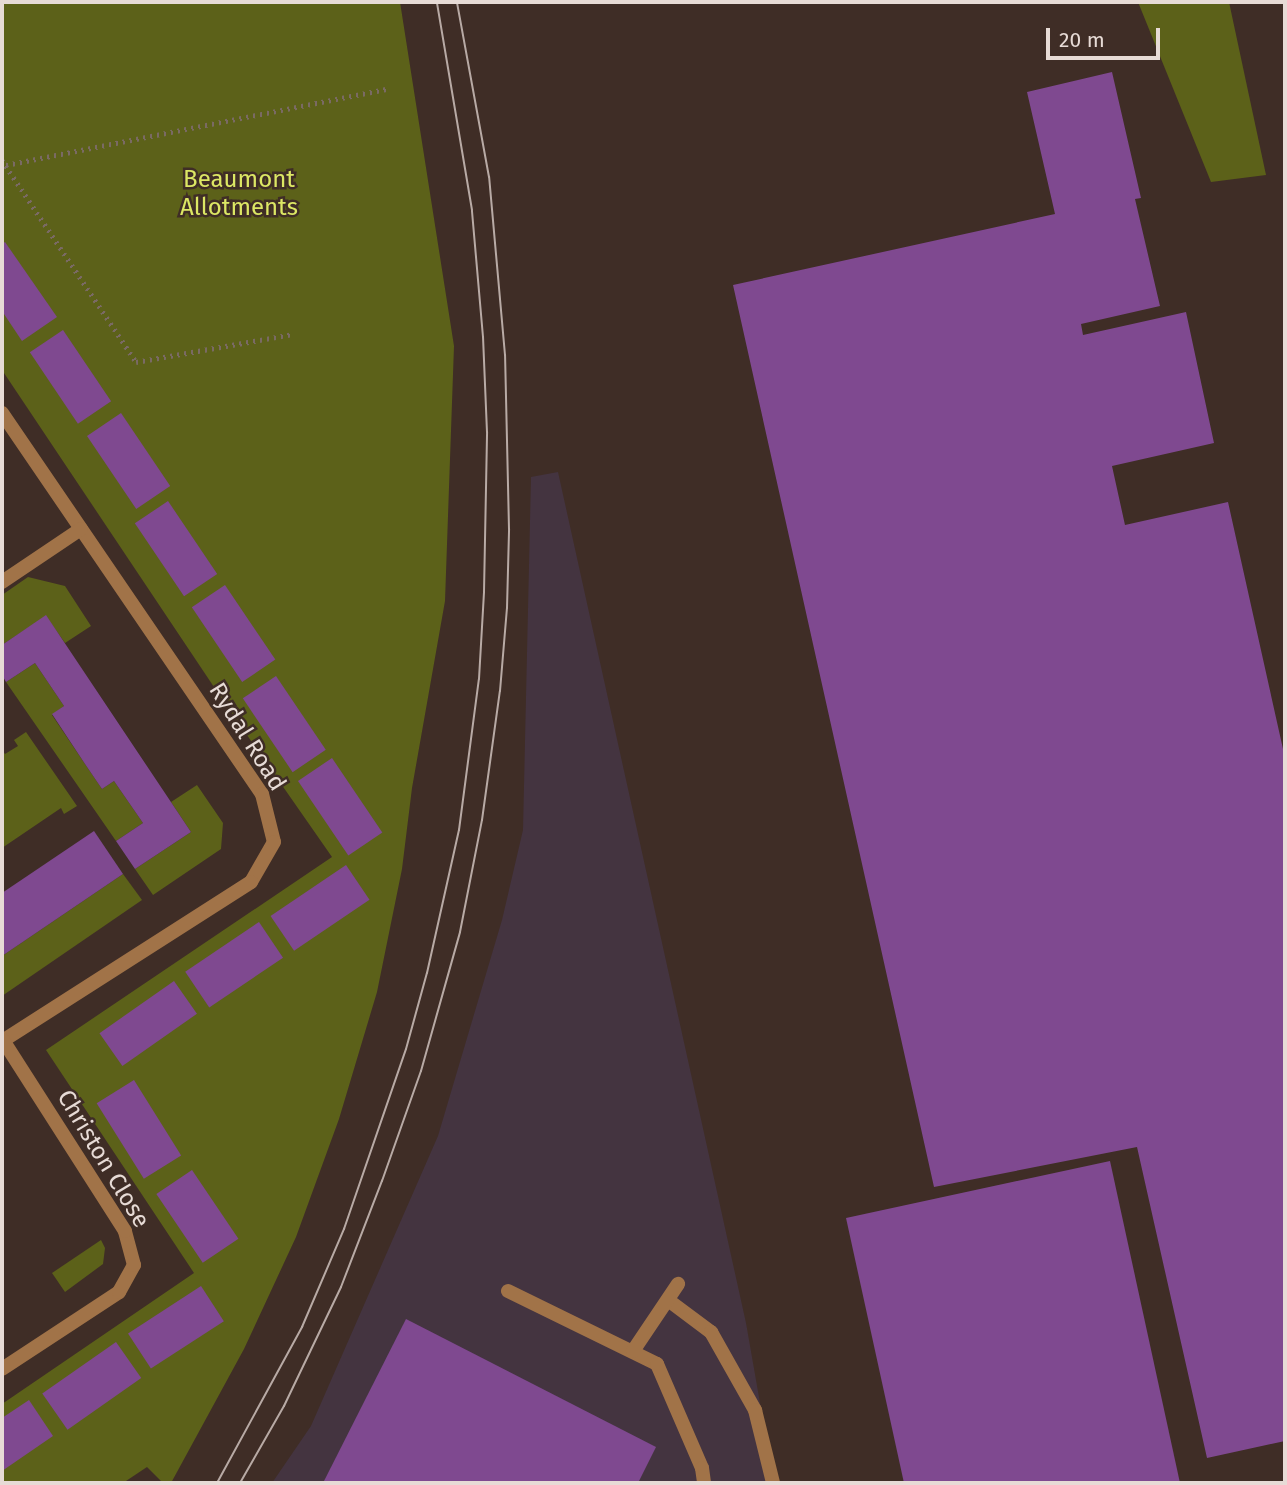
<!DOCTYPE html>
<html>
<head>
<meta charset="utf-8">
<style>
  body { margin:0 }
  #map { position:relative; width:1287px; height:1485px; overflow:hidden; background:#3f2d26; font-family:"Fira Sans",sans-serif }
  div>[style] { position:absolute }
  .industrial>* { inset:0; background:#443440 }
  .green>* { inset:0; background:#5c6119 }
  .building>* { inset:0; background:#7f4990; transform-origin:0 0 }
  .path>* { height:4.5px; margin-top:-2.25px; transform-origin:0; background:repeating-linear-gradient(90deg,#7a6a64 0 2px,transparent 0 7px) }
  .lane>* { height:14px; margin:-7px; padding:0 7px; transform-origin:7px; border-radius:7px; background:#a17348 }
  .street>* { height:14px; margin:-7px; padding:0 7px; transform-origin:7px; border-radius:7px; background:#a17348 }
  .tram>* { height:2px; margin:-1px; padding:0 1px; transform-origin:1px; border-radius:1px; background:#b8aaa5 }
  span { translate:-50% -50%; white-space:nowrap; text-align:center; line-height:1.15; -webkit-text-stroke:5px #3f2d26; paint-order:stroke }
  .park-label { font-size:24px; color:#dce764 }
  .street-label { font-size:24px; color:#e7dbd6 }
  .frame { position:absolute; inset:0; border:4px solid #e7dbd6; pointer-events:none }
  .scale { position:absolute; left:1046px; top:28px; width:114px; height:32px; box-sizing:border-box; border:4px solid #e7dbd6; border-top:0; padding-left:9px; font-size:21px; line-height:24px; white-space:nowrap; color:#e7dbd6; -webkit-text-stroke:5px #3f2d26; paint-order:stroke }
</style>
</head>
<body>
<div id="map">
  <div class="industrial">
    <div style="clip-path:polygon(558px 472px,746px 1323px,774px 1483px,272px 1483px,311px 1426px,438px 1136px,502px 920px,523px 830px,531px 477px)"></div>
  </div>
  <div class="green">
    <div style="clip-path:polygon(2px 2px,400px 2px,454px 346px,445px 601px,412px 788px,402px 869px,377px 992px,339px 1119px,296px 1237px,244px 1349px,171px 1483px,163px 1483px,147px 1467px,123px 1483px,2px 1483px,2px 1404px,194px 1273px,46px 1050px,332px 857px,224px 702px,2px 370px)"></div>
    <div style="clip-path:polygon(1138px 2px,1229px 2px,1266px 175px,1211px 182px)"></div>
    <div style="clip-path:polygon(28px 577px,65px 586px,91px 626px,65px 643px,46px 616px,2px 645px,2px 595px)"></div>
    <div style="clip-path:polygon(35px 663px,64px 706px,52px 715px,85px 764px,102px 789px,114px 781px,143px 823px,116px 841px,6px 682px)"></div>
    <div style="clip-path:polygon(26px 732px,77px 806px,64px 814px,61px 808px,2px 848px,2px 750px,5px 754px,18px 746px,14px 740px)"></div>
    <div style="clip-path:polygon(197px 785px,223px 823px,221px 849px,153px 895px,135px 869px,191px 832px,171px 802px)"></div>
    <div style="clip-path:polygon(123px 874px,142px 900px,2px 996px,2px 956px)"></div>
    <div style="clip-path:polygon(101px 1240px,105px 1248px,103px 1264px,65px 1292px,52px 1273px)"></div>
  </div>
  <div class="building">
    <div style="clip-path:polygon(1112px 72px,1141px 198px,1135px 199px,1160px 306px,1081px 324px,1083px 335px,1186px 312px,1214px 443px,1112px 466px,1125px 525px,1228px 502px,1285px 758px,1285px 1441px,1207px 1458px,1137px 1147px,934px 1187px,733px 285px,1055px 214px,1027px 92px)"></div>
    <div style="clip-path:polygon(5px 242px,57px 317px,22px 341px,2px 311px,2px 244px)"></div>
    <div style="left:63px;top:330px;width:86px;height:40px;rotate:56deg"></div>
    <div style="left:121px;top:413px;width:88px;height:41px;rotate:56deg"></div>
    <div style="left:168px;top:501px;width:88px;height:40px;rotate:56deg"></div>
    <div style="left:225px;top:585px;width:90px;height:40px;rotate:56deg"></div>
    <div style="clip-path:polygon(46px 615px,191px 832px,135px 869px,116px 841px,143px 823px,114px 781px,102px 789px,85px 764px,52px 714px,64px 706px,35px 663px,6px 682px,2px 675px,2px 645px)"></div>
    <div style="left:276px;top:676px;width:89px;height:40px;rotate:56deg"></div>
    <div style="left:332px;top:758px;width:90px;height:41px;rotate:56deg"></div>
    <div style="clip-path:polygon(94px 831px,123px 874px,2px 956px,2px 893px)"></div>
    <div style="left:346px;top:865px;width:42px;height:91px;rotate:56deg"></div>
    <div style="left:259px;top:922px;width:43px;height:89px;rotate:56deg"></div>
    <div style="left:174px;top:981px;width:40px;height:91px;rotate:55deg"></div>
    <div style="left:134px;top:1080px;width:89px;height:44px;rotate:58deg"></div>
    <div style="clip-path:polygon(1110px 1161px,1180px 1483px,904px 1483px,846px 1218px)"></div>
    <div style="left:192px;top:1170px;width:83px;height:43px;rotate:56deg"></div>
    <div style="left:201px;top:1286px;width:42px;height:87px;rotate:57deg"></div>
    <div style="clip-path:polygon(406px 1319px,656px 1447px,638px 1483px,323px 1483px)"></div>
    <div style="left:116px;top:1342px;width:44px;height:90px;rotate:55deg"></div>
    <div style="clip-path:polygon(29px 1400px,53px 1436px,2px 1471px,2px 1418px)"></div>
  </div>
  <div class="path">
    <div style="left:2px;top:160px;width:242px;rotate:56.4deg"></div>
    <div style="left:136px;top:362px;width:159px;rotate:-10.1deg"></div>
    <div style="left:6px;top:165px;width:389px;rotate:-11.3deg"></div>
  </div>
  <div class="lane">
    <div style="left:508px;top:1291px;width:166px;rotate:26.1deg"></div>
    <div style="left:657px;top:1364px;width:113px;rotate:66.6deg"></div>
    <div style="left:702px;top:1468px;width:15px;rotate:82deg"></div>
    <div style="left:668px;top:1300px;width:54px;rotate:36.7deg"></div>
    <div style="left:711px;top:1332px;width:90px;rotate:60.6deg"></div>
    <div style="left:755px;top:1410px;width:75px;rotate:76.1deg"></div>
    <div style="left:633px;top:1351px;width:81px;rotate:-56.1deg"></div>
  </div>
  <div class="street">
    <div style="left:2px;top:413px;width:461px;rotate:55.7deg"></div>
    <div style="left:262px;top:794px;width:49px;rotate:76deg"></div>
    <div style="left:274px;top:842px;width:46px;rotate:119.9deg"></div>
    <div style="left:251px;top:882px;width:295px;rotate:147.4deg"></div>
    <div style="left:2px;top:582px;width:95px;rotate:-33.9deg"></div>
    <div style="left:2px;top:1369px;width:140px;rotate:-33.3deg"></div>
    <div style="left:119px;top:1292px;width:31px;rotate:-61deg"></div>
    <div style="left:134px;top:1265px;width:35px;rotate:-105deg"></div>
    <div style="left:125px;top:1231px;width:227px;rotate:-122.6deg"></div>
  </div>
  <div class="tram">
    <div style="left:217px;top:1483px;width:178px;rotate:-61.4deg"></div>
    <div style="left:302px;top:1327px;width:107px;rotate:-66.8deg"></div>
    <div style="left:344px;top:1229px;width:190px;rotate:-71deg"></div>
    <div style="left:406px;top:1049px;width:79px;rotate:-74.6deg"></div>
    <div style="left:427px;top:973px;width:147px;rotate:-77.4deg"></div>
    <div style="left:459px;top:830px;width:152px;rotate:-82.5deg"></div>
    <div style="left:479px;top:679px;width:87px;rotate:-86.7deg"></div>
    <div style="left:484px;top:592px;width:160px;rotate:-88.9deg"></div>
    <div style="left:487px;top:432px;width:95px;rotate:-92.4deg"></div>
    <div style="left:483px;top:337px;width:127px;rotate:-95deg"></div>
    <div style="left:472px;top:210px;width:211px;rotate:-99.6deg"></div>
    <div style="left:240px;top:1483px;width:89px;rotate:-60.3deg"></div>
    <div style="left:284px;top:1406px;width:132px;rotate:-64.4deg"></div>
    <div style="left:341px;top:1287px;width:114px;rotate:-68.9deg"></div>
    <div style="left:382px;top:1181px;width:117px;rotate:-70.5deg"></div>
    <div style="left:421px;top:1071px;width:144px;rotate:-74.3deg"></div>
    <div style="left:460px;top:932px;width:114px;rotate:-78.9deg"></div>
    <div style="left:482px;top:820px;width:130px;rotate:-82.1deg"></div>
    <div style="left:500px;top:691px;width:83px;rotate:-85.2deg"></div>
    <div style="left:507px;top:608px;width:79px;rotate:-88.5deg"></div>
    <div style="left:509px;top:529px;width:174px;rotate:-91.3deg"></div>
    <div style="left:505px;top:355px;width:179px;rotate:-95.1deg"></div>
    <div style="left:489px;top:177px;width:178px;rotate:-100.4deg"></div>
  </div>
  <div class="park-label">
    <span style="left:239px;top:194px">Beaumont<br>Allotments</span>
  </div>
  <div class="street-label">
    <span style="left:247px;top:737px;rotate:58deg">Rydal Road</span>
    <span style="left:103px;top:1159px;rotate:59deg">Christon Close</span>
  </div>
  <div class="frame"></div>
  <div class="scale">20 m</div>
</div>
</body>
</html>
